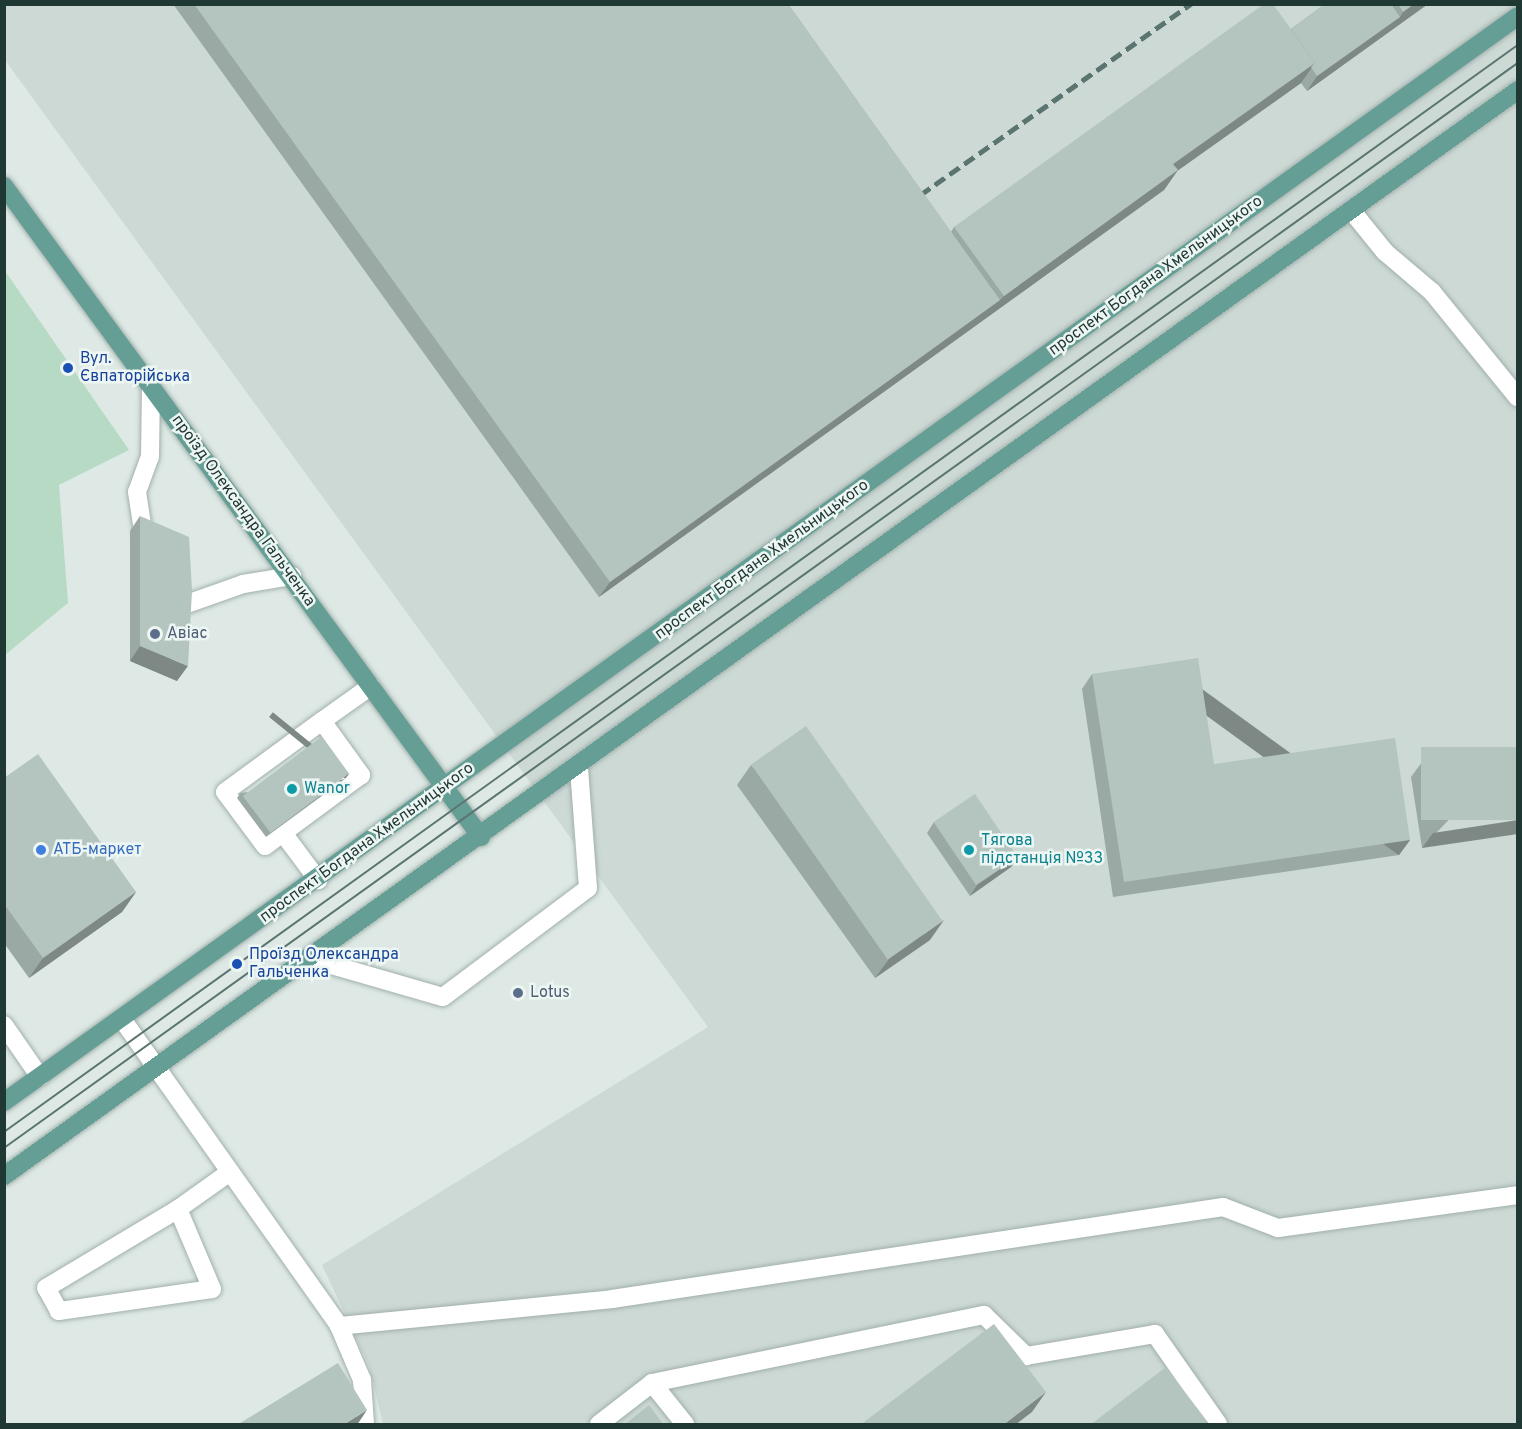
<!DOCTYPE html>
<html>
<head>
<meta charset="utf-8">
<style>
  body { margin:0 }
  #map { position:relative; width:1522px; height:1429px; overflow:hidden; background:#dee9e5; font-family:Overpass,sans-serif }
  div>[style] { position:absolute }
  .built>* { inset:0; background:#cdd9d5 }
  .green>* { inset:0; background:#b7dac4 }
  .roads { filter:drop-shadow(0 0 2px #a1b0ac) drop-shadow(0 0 2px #a1b0ac) }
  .minor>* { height:18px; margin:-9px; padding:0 9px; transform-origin:9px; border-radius:9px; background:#fff }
  .major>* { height:18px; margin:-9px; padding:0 9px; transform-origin:9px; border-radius:9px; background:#649e95 }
  .tram>* { height:1.5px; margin:-0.75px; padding:0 0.75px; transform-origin:0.75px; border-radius:0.75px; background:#5a7470 }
  .rail>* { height:4.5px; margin-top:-2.25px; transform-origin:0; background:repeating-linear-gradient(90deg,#5a7470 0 12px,transparent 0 18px) }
  .wall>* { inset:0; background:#9ba9a4 }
  .shaded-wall>* { inset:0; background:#7e8986; transform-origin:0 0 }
  .building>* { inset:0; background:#b4c4bf; transform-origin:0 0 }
  .dots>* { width:16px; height:16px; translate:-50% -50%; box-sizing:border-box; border:3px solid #eef6f3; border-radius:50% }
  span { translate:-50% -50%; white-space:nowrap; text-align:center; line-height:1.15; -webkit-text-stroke:5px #eef6f3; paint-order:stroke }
  .street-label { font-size:16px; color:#203834 }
  .transit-label { font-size:16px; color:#164399 }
  .left { translate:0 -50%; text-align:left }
  .service-label { font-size:16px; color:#4e5e75 }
  .culture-label { font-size:16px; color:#0d838f }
  .shop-label { font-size:16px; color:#366cbe }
  .frame { position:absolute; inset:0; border:6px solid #203834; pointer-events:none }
</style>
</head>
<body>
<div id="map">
  <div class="built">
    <div style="clip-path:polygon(4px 5px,1517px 5px,1517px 1424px,383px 1424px,369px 1365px,322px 1265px,708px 1027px,5px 60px)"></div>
  </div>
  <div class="green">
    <div style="clip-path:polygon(5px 271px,129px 450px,59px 485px,68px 603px,5px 655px)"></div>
  </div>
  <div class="roads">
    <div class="minor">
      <div style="left:1351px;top:210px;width:54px;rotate:51deg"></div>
      <div style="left:1385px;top:252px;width:62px;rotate:40.4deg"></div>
      <div style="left:1432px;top:292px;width:136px;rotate:50.9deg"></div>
      <div style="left:144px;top:537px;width:46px;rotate:-98.8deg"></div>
      <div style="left:137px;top:492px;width:37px;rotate:-70deg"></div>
      <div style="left:150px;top:457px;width:70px;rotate:-89.2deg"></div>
      <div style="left:181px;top:606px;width:66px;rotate:-19.5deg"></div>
      <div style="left:243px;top:584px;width:50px;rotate:-9.3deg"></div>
      <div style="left:322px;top:721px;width:67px;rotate:54.2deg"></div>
      <div style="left:361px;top:775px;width:119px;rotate:143.5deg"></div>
      <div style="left:265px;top:846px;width:67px;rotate:-126.5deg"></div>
      <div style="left:225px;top:792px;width:120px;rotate:-36.2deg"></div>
      <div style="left:322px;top:721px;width:60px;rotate:-35.5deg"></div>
      <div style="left:283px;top:833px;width:59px;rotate:53.3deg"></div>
      <div style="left:311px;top:959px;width:137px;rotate:16.1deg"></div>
      <div style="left:443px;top:997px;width:181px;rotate:-36.9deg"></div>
      <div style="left:588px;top:888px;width:121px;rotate:-94.3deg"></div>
      <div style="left:122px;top:1019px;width:376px;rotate:54.7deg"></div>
      <div style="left:339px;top:1326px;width:59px;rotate:66.9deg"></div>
      <div style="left:362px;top:1380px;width:44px;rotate:86.1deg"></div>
      <div style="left:4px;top:1025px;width:63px;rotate:55.3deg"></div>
      <div style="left:178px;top:1209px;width:87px;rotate:67deg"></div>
      <div style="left:212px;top:1289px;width:155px;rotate:171.8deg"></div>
      <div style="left:59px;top:1311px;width:26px;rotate:-119deg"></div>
      <div style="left:46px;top:1288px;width:154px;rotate:-30.9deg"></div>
      <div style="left:178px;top:1209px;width:64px;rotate:-35.4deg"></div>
      <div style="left:339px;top:1326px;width:274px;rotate:-5.6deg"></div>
      <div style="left:612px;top:1299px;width:618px;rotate:-8.56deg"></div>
      <div style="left:1223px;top:1207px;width:59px;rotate:20.9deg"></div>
      <div style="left:1278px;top:1228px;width:242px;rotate:-7.8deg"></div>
      <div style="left:652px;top:1383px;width:339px;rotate:-11.6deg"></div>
      <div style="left:984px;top:1315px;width:59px;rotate:44.3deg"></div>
      <div style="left:1026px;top:1356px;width:131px;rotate:-9.7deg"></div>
      <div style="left:1155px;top:1334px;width:110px;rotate:55deg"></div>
      <div style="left:599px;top:1424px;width:67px;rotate:-37.7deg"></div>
      <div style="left:652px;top:1383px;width:53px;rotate:51.2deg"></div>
    </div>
    <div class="major">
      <div style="left:4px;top:186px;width:807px;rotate:53.77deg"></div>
      <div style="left:4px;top:1102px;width:1863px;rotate:-35.65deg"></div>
      <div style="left:4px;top:1176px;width:1863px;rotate:-35.65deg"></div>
    </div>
  </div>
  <div class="tram">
    <div style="left:4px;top:1132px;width:1864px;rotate:-35.68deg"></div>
    <div style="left:4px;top:1148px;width:1863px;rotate:-35.63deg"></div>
  </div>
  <div class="rail">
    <div style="left:920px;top:195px;width:332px;rotate:-35.2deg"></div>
  </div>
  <div class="wall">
    <div style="clip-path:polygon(173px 4px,788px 4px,951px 232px,954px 227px,1291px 29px,1325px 4px,1428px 4px,1307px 91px,1301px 83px,1178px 170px,1164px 190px,599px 597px)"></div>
    <div style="clip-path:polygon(140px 516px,177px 681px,130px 661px,130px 531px)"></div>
    <div style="clip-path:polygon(1092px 674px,1214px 764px,1410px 840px,1399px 855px,1113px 897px,1082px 689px)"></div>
    <div style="clip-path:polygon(1518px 747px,1422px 848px,1411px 777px,1422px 762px)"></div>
    <div style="clip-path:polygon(751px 765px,930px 940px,875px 978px,737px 785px)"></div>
    <div style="clip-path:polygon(4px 778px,136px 892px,122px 912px,29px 978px,4px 943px)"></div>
    <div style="clip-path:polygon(345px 779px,266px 837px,237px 798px,241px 793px)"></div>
    <div style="clip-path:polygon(934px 822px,1018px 857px,1011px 867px,970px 896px,927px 833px)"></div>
  </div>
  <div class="shaded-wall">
    <div style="clip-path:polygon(1414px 4px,1428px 4px,1307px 91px,1317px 76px,1400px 17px,1403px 12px)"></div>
    <div style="clip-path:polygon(1315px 63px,1301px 83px,1159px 184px,1173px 164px)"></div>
    <div style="clip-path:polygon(1178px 170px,1164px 190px,599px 597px,610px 582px,1000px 300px,1004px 296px)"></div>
    <div style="clip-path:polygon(140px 646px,188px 666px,177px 681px,130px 661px)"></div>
    <div style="left:349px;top:774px;width:6px;height:98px;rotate:129deg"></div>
    <div style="clip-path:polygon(1518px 820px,1518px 834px,1422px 848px,1433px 833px)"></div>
    <div style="left:1410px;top:840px;width:19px;height:289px;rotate:126deg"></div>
    <div style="clip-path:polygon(1018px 857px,1011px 867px,970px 896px,977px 885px)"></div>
    <div style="clip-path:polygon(136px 892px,122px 912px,29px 978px,43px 958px)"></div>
    <div style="clip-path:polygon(944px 920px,930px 940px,875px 978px,889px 959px)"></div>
    <div style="clip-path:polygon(1046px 1392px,1032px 1412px,1015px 1425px,1003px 1425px)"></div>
    <div style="clip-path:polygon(367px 1410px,357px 1425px,343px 1425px)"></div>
  </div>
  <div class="building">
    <div style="clip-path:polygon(194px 4px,788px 4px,1000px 300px,610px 582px)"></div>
    <div style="clip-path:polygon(1264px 4px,1273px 4px,1315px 63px,1173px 164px,1178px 170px,1004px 296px,954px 227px)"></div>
    <div style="clip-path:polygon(1325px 4px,1391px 4px,1400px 17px,1317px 76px,1311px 67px,1315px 63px,1291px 29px)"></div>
    <div style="clip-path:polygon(1398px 4px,1414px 4px,1403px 12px)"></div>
    <div style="clip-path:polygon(140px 516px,189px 537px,192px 591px,188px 666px,140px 646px)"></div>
    <div style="clip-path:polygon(1198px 658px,1214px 764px,1395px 738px,1410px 840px,1124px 882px,1092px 674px)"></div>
    <div style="left:806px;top:726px;width:238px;height:67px;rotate:55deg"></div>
    <div style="left:321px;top:737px;width:46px;height:98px;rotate:53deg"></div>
    <div style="left:1518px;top:747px;width:73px;height:97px;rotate:90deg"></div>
    <div style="clip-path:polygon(38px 754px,136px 892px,43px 958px,4px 904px,4px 778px)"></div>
    <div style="left:975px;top:794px;width:76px;height:50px;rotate:56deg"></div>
    <div style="clip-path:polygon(994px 1324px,1046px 1392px,1003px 1425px,860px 1425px)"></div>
    <div style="clip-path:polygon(338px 1363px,367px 1410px,343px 1425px,237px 1425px)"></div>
    <div style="clip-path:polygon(1166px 1367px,1210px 1425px,1090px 1425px)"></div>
    <div style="clip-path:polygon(649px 1405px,664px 1425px,624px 1425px)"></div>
  </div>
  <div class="dots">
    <div style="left:68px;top:368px;background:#1a4fb4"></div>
    <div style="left:155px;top:634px;background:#5c6f8a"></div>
    <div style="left:292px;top:789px;background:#0f9aa8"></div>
    <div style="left:41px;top:850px;background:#3f7fe0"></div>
    <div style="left:969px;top:850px;background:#0f9aa8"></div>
    <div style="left:237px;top:964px;background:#1a4fb4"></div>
    <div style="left:518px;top:993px;background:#5c6f8a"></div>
  </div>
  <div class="street-label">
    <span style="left:1156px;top:276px;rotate:-36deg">проспект Богдана Хмельницького</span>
    <span style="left:243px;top:511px;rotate:54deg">проїзд Олександра Гальченка</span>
    <span style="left:762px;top:560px;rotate:-36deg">проспект Богдана Хмельницького</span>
    <span style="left:367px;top:843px;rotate:-36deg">проспект Богдана Хмельницького</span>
  </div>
  <div class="transit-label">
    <span class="left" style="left:80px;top:368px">Вул.<br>Євпаторійська</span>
    <span class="left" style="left:249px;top:964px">Проїзд Олександра<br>Гальченка</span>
  </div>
  <div class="service-label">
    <span class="left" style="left:167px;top:634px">Авіас</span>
    <span class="left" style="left:530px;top:993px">Lotus</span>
  </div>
  <div class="culture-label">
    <span class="left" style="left:304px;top:789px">Wanor</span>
    <span class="left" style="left:981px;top:850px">Тягова<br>пiдстанцiя №33</span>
  </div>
  <div class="shop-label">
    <span class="left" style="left:53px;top:850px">АТБ-маркет</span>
  </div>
  <div class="frame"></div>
</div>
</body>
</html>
